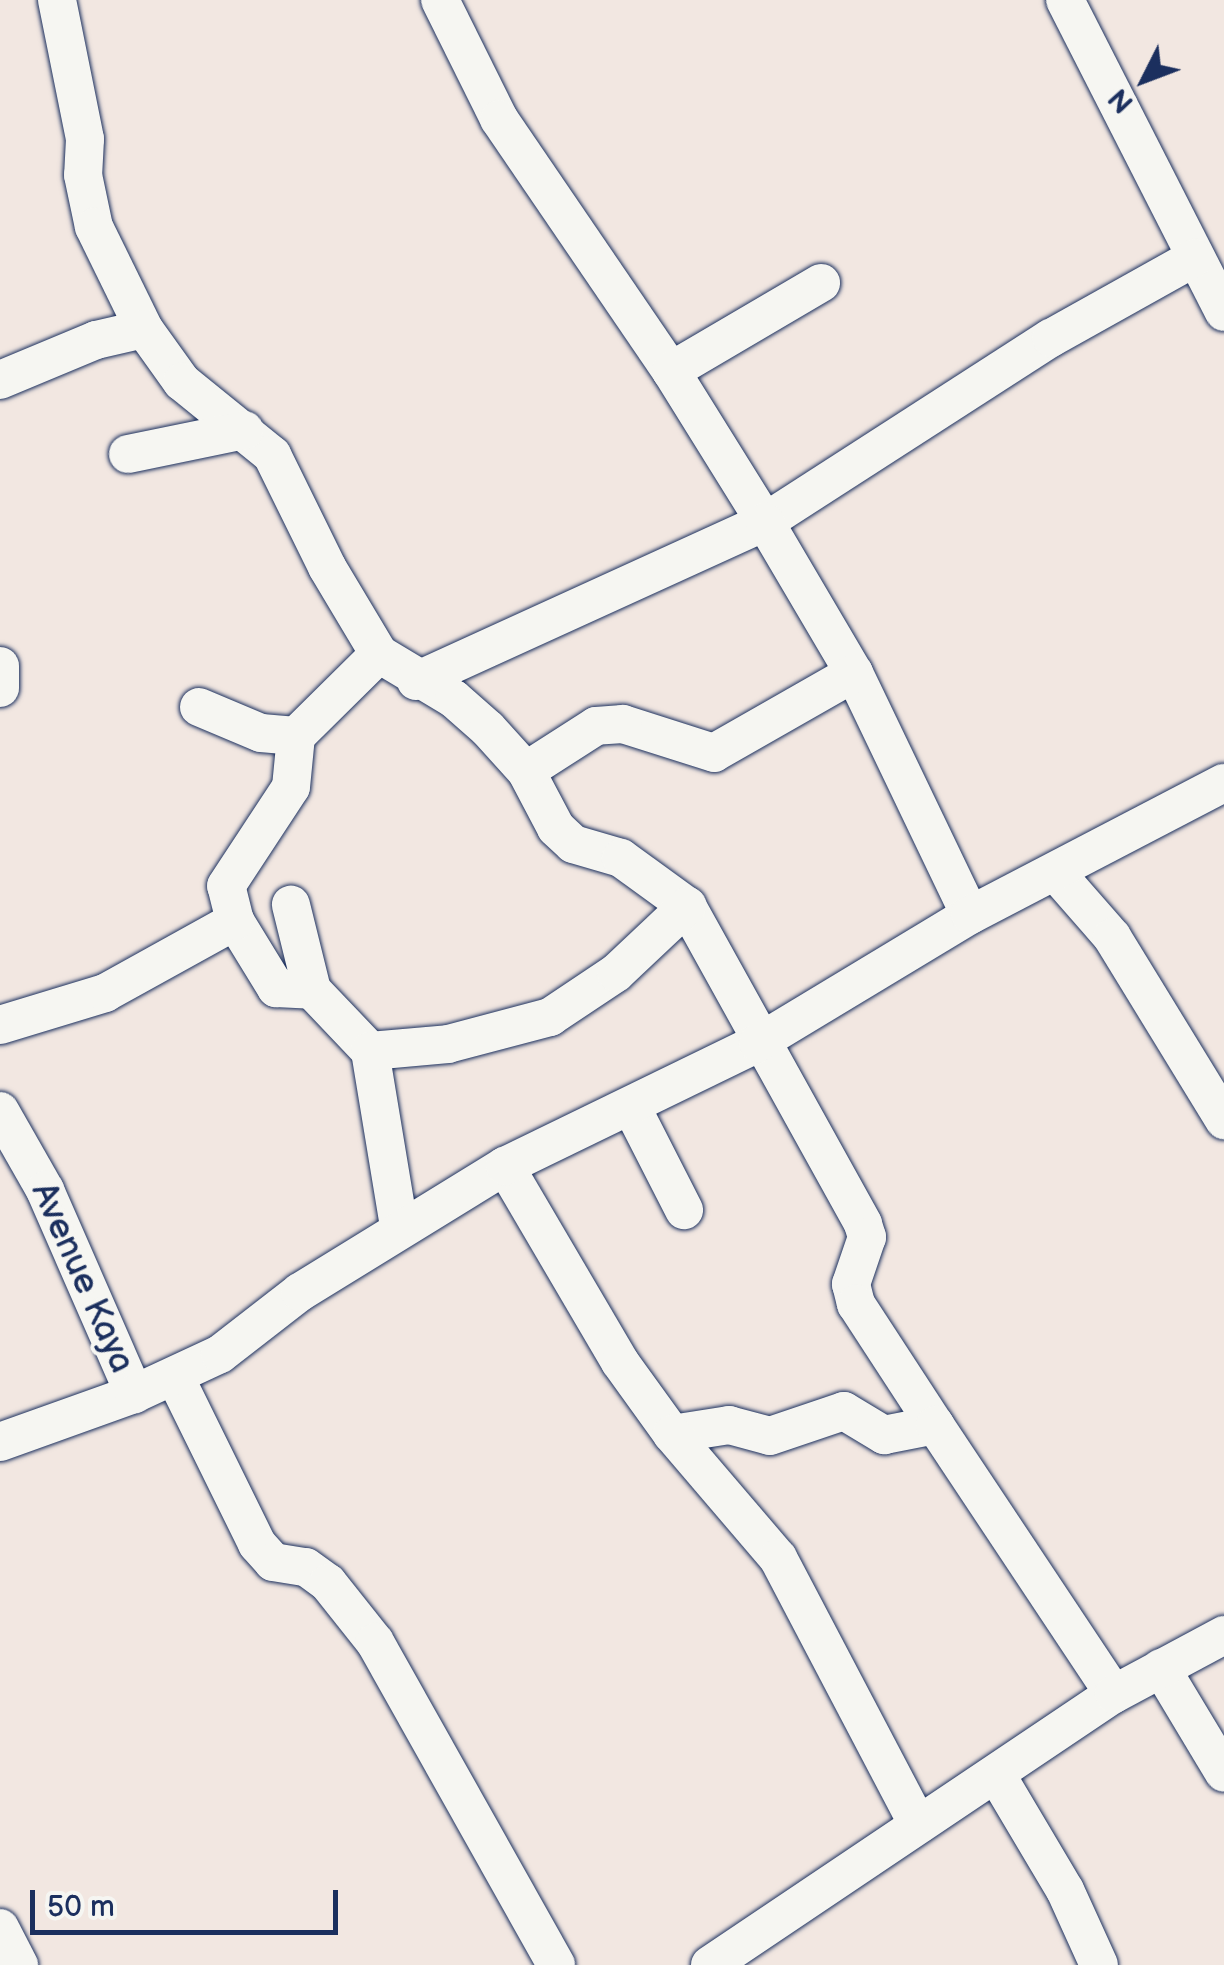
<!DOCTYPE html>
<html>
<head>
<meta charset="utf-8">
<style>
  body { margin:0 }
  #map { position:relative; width:1224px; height:1965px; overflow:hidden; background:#f2e7e1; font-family:"Balsamiq Sans",sans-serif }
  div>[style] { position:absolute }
  .roads { filter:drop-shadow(0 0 2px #1b2f5e) drop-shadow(0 0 2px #1b2f5e) }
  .minor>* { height:38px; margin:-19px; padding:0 19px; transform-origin:19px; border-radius:19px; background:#f6f6f2 }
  span { translate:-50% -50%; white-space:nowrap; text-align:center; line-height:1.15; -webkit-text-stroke:8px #f6f6f2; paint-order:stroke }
  .street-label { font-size:35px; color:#1b2f5e }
  .north { position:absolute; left:1094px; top:30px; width:100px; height:100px; -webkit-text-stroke:8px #f6f6f2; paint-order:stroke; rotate:228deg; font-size:28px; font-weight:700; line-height:40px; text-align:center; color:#1b2f5e }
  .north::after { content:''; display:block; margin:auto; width:35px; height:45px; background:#1b2f5e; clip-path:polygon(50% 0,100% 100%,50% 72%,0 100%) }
  .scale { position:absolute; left:30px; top:1890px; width:308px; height:45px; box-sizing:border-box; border:5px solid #1b2f5e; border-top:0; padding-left:12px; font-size:30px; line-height:35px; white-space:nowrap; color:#1b2f5e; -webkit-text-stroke:8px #f6f6f2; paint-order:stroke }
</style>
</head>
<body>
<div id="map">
  <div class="roads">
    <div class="minor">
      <div style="left:57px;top:0;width:142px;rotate:78.6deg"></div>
      <div style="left:85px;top:139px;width:36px;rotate:93deg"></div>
      <div style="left:83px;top:175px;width:53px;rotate:78.1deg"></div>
      <div style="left:94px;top:227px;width:114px;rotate:63.9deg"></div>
      <div style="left:440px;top:0;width:133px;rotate:63.6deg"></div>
      <div style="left:499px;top:119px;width:305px;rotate:55.7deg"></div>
      <div style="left:671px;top:371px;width:174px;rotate:-30.4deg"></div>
      <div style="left:1065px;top:0;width:350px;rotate:63deg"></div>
      <div style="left:671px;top:371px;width:178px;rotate:58.1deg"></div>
      <div style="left:765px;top:522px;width:340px;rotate:-32.8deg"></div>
      <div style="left:1051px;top:338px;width:164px;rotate:-29.2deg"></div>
      <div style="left:0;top:380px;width:104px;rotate:-22.6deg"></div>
      <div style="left:96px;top:340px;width:49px;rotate:-12.9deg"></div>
      <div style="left:144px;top:329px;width:65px;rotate:54.4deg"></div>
      <div style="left:182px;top:382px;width:116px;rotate:39deg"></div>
      <div style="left:272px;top:455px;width:125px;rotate:63.8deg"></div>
      <div style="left:327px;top:567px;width:101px;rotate:59.1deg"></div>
      <div style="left:379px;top:654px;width:87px;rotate:31deg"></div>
      <div style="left:454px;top:699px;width:45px;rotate:41.4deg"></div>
      <div style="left:488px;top:729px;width:57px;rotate:47.9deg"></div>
      <div style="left:526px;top:771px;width:64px;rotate:62.2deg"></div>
      <div style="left:556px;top:828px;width:23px;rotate:43deg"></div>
      <div style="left:573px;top:844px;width:50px;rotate:16.3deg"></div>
      <div style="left:621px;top:858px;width:82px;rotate:36deg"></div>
      <div style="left:687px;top:906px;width:363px;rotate:61deg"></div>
      <div style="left:863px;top:1224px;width:14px;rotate:73deg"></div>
      <div style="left:867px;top:1237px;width:50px;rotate:108.8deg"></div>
      <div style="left:851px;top:1284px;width:21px;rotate:76deg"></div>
      <div style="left:856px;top:1304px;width:145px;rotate:56.9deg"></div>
      <div style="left:128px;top:454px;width:119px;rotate:-11.6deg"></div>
      <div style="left:0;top:666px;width:22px;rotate:90deg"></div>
      <div style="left:854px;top:673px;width:268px;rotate:64.4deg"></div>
      <div style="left:416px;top:681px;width:384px;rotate:-24.5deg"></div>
      <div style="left:765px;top:522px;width:175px;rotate:59.5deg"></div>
      <div style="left:854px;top:673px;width:161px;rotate:150.3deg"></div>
      <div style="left:714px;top:753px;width:96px;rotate:-162.3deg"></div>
      <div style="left:623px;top:724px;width:27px;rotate:176deg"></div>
      <div style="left:596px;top:726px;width:83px;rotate:147.3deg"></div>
      <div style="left:199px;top:707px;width:67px;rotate:22.8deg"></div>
      <div style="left:261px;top:733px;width:35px;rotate:5deg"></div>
      <div style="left:296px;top:736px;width:117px;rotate:-44.7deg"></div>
      <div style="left:1058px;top:875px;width:82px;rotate:48.9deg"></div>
      <div style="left:1112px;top:937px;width:215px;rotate:58.5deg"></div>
      <div style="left:235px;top:921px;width:79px;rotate:58.5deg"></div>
      <div style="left:276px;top:988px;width:36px;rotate:3deg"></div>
      <div style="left:312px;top:990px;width:88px;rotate:-103.9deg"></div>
      <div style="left:312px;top:990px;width:84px;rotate:46.4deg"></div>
      <div style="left:370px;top:1051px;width:178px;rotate:80.6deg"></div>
      <div style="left:0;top:1025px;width:110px;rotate:-16.9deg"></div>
      <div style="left:105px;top:993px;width:149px;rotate:-29deg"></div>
      <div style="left:235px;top:921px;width:36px;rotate:-104deg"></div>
      <div style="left:226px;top:886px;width:118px;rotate:-56.7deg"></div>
      <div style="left:291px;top:787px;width:51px;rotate:-84.4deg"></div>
      <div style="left:370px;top:1051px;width:78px;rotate:-5.1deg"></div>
      <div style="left:448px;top:1044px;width:106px;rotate:-14.8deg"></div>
      <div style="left:550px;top:1017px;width:79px;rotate:-33.7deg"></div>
      <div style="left:616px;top:973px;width:98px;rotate:-43.3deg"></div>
      <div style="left:631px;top:1106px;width:117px;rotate:63deg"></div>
      <div style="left:0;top:1111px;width:91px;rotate:60.3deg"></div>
      <div style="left:45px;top:1190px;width:223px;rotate:66.4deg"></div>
      <div style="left:505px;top:1166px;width:227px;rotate:59.6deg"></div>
      <div style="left:620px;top:1362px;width:89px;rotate:54.2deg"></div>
      <div style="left:672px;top:1434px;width:58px;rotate:-9deg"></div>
      <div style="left:729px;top:1425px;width:42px;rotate:15deg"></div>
      <div style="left:770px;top:1436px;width:78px;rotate:-18.7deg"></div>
      <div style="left:844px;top:1411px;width:47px;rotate:31deg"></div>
      <div style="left:884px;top:1435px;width:52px;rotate:-11.1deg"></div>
      <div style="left:935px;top:1425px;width:323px;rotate:56.4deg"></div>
      <div style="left:175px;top:1377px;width:186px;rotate:63.8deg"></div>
      <div style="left:257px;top:1544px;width:24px;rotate:48deg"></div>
      <div style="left:273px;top:1562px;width:33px;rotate:9deg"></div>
      <div style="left:306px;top:1567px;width:27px;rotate:36deg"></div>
      <div style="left:328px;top:1583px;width:75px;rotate:51.5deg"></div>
      <div style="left:375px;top:1642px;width:370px;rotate:60.7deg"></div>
      <div style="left:672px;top:1434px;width:163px;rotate:49.5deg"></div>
      <div style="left:778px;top:1558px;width:301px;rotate:62.3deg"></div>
      <div style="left:0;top:1442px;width:142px;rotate:-19.7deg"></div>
      <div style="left:134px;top:1394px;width:95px;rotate:-24.9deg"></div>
      <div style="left:220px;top:1354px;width:101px;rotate:-37.8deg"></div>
      <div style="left:300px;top:1292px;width:241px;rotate:-31.6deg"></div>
      <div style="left:505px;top:1166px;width:281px;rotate:-25.9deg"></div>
      <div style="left:758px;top:1043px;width:248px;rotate:-31.1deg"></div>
      <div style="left:970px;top:915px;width:286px;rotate:-27.5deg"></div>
      <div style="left:1161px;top:1668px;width:122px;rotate:59deg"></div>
      <div style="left:996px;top:1774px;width:135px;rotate:59.3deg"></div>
      <div style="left:1065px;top:1890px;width:82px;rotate:65.6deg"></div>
      <div style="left:0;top:1928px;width:42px;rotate:62.8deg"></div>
      <div style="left:710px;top:1965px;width:486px;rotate:-33.9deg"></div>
      <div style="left:1114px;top:1694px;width:125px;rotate:-28.2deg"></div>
    </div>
  </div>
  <div class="street-label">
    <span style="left:82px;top:1278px;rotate:66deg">Avenue Kaya</span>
  </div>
  <div class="north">N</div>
  <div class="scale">50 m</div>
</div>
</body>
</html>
